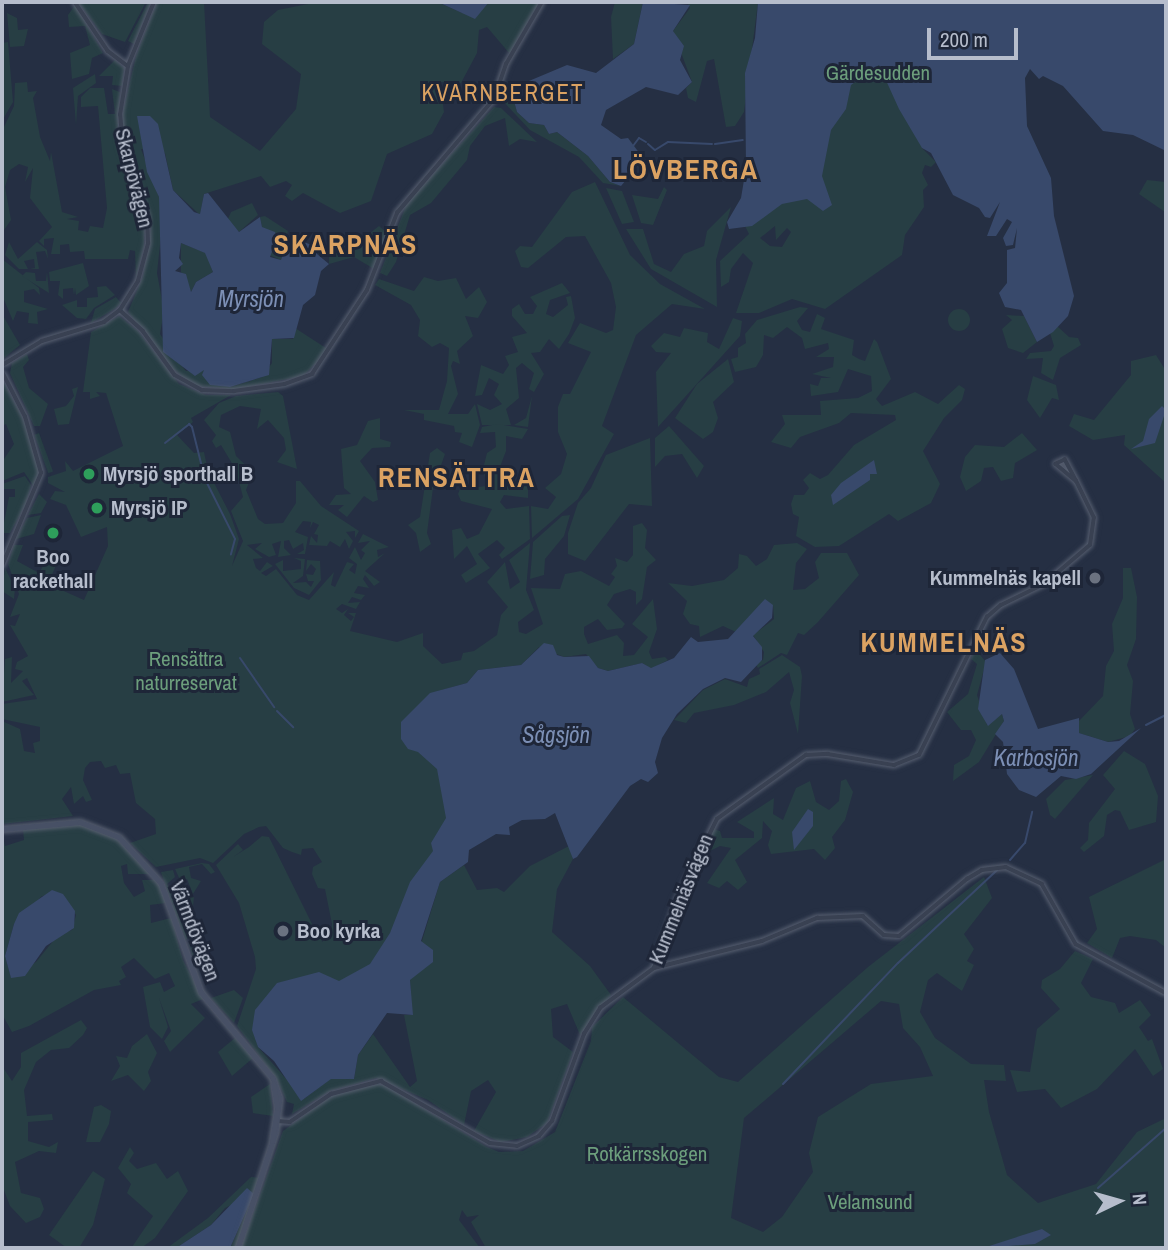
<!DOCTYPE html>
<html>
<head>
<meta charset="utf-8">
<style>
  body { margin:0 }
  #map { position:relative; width:1168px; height:1250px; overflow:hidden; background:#252f43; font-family:"Archivo Narrow",sans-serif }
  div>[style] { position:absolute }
  .green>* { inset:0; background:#273e44; transform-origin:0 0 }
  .round { border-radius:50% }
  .water>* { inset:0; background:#38496b }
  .stream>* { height:2px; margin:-1px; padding:0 1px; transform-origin:1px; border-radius:1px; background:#38496b }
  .roads { filter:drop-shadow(0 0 2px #575f70) drop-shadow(0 0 2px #575f70) }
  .tertiary>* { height:3.5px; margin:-1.75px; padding:0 1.75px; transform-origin:1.75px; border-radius:1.75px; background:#394152 }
  .secondary>* { height:4.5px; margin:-2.25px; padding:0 2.25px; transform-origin:2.25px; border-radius:2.25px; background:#475065 }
  .dots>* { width:19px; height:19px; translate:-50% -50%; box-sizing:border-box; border:4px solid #1e2638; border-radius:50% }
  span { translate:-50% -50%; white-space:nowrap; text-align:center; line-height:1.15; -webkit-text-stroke:6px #1e2638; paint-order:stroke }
  .park-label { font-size:21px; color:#6c9e7c }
  .street-label { font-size:21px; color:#b6bdcc }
  .poi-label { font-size:21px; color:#b6bdcc; font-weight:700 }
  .left { translate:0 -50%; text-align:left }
  .right { translate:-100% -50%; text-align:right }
  .neighbourhood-label { font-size:23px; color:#dba262; letter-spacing:2px }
  .water-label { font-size:23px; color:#7c8fb5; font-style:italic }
  .district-label { font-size:28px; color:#dba262; font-weight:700; letter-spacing:2px }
  .frame { position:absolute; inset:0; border:4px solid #b6bdcc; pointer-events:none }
  .north { position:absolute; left:1084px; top:1166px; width:70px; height:70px; -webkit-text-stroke:5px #1e2638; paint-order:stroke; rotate:85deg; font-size:19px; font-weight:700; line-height:28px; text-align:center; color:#b6bdcc }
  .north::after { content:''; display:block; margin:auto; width:24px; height:32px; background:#b6bdcc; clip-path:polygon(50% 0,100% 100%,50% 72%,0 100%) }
  .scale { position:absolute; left:927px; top:28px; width:91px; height:32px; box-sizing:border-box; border:4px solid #b6bdcc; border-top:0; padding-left:9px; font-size:21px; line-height:24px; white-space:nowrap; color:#b6bdcc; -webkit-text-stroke:5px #1e2638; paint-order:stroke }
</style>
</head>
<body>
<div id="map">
  <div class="green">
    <div style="clip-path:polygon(78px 2px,146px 2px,125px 42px,102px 34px)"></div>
    <div style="clip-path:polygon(148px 2px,151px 2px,134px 44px,128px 41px)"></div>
    <div style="clip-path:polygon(157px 2px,204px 2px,210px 117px,260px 151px,296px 109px,301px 74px,262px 44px,264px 22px,278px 10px,318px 2px,438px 2px,462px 13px,489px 2px,539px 2px,510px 54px,487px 27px,479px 30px,477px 53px,461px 83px,440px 82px,444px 112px,432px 134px,387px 154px,371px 201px,340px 213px,303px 193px,292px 201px,285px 196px,292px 185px,286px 181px,270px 187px,261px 176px,204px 194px,200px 215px,173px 190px,165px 153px,141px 149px,159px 197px,162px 226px,157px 273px,164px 311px,160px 334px,177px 360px,186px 371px,205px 370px,230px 387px,262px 377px,272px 363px,272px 339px,293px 339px,295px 328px,329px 350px,303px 376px,236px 389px,194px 386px,169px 366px,128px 312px,143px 276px,151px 229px,125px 147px,122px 116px,136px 56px)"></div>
    <div style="clip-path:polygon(615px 2px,643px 2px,634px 44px,613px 59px,611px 17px)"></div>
    <div style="clip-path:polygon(687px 2px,758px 2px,744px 112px,735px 126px,726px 127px,714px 59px,707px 61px,696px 102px,688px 98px,686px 88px,692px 82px,673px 31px,690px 8px)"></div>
    <div style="clip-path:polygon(evenodd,946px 2px,922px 148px,936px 162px,931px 167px,925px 165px,922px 173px,928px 185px,923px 190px,924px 207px,905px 235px,902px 255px,825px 309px,792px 299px,759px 313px,736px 313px,753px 263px,743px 253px,731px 269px,729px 282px,721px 287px,720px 261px,749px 234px,741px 218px,789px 114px,946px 2px,775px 226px,776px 240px,787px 228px,791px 232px,782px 247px,770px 246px,760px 238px,775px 226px)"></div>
    <div style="clip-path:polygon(75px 5px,103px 53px,92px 58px,89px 74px,72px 79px,70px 53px,90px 45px,85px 26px,69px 27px,68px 15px)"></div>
    <div style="clip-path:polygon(7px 13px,17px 18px,18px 30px,28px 29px,24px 46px,10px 47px)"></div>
    <div style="clip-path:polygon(8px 42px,13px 102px,2px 121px,2px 43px)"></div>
    <div style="clip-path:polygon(115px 60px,124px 68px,122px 86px,112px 85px,113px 76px,99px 76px)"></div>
    <div style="clip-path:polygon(95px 74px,96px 83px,78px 96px,76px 125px,73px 88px)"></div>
    <div style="clip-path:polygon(27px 82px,28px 92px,37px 91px,33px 98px,40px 137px,50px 161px,51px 152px,62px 212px,78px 217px,67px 219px,79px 221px,78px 230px,88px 232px,90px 226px,103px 228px,107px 208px,98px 106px,81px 107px,81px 97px,90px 88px,104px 88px,108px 114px,115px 114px,112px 89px,120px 92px,117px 139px,145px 221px,144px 247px,136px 278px,135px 251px,130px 250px,128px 259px,85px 259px,84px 251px,70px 252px,69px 244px,60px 245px,60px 254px,51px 254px,54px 238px,44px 239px,44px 246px,39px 241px,52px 227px,30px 198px,33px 168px,25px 182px,28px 167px,19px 164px,10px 170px,5px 187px,11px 220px,2px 233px,2px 131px,14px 106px,15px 83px)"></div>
    <div style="clip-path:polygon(501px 86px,512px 94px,517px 112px,529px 123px,544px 125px,549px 134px,557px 132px,588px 156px,610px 182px,621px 186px,603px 183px,579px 157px,530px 130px,499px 97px)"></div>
    <div style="clip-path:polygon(494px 107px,501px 108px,537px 142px,520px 139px,509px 146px,505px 118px,485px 126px,470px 146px,467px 160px,431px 203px,410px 215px,396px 262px,387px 276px,380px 273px,407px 203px)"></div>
    <div style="clip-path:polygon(1147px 180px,1166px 182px,1165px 212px,1139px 194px)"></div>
    <div style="clip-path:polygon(595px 182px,630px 255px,660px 284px,705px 309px,672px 304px,636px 335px,602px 426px,614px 434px,578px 499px,532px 538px,531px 506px,548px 509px,556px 497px,545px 488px,561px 474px,567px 454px,558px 432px,558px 407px,563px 394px,570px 394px,591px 352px,568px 343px,580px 323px,606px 333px,613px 330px,616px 307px,611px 283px,585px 236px,566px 237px,528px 268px,521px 267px,515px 251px,520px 246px,532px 247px,572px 192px)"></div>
    <div style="clip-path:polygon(664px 187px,667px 190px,653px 225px,641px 223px,632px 195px,658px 199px)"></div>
    <div style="clip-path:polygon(606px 188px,622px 191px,634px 222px,622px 224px)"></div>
    <div style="clip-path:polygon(252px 203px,258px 215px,239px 232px,227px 221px,231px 212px)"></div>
    <div style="clip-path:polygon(731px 207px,716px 260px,717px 307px,651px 269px,626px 229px,643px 229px,654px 264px,671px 272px,684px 254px,704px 246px,707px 231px)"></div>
    <div style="clip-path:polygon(265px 216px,288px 231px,281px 260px,269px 255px,275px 243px,262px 227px,260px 217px)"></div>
    <div style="clip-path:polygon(379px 226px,386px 232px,374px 269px,354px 257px,329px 264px,329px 251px,343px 254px)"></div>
    <div style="clip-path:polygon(9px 242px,18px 259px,37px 242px,47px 250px,48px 259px,45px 251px,36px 252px,39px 269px,30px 269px,35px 268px,34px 259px,24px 261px,28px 269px,19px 269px,5px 255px)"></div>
    <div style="clip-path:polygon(181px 243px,206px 253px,213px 272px,196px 282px,191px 292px,181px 272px)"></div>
    <div style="clip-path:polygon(2px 259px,39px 288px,40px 295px,34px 289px,24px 291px,24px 302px,48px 309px,37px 312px,38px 324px,28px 323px,29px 313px,17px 311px,13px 321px,2px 295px)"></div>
    <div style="clip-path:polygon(83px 263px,89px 286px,76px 295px,75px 288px,74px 295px,73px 288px,63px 289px,63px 299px,58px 295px,60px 281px,50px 281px,49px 272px)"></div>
    <div style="clip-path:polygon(26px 272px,35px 273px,36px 281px,46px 281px,47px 272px,49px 293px,22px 276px)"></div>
    <div style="clip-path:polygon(424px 277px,438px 281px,456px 278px,466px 299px,479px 287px,487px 302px,478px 318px,465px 316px,473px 336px,457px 351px,460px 364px,453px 361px,451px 366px,458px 394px,448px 414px,468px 414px,475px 404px,480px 425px,472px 447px,459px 442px,462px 433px,455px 432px,454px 426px,424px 420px,424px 414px,404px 410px,439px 410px,447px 381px,449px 348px,440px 343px,432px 347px,418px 336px,420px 320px,411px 305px,375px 285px,379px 279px,414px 291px)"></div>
    <div style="clip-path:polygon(562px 283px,570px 293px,550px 300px,546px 314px,553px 317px,568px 305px,566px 297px,571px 296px,575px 318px,569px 334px,559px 349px,549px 339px,540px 352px,531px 353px,544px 374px,534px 392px,529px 389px,534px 373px,522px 363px,516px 368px,519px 398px,506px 409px,511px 425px,482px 425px,477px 404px,490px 410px,502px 404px,494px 395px,499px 384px,489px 378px,482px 395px,475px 396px,481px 365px,503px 374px,509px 365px,505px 356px,518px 352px,512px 337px,527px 333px,512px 316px,512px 309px,519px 304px,525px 314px,533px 314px,537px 306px,530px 297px)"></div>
    <div style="clip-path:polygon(106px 286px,115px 295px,94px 308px,86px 319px,77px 318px,62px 305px,77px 300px,77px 307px,87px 307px,87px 298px,98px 297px,97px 287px)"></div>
    <div style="clip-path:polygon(116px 297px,121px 303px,116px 308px,91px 323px,95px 309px)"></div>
    <div style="clip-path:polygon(800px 307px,808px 308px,797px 321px,802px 330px,810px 332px,817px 314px,825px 318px,821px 329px,854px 340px,852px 355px,859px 359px,865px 361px,874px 339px,877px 342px,891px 379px,876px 399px,882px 406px,915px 392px,938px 404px,959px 385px,965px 389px,962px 400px,944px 418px,923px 451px,940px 484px,931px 503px,898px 521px,889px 514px,839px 546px,815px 547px,796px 536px,799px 517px,793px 514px,791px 504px,794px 495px,804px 495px,809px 488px,803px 480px,810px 473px,820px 479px,828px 475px,854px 445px,896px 420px,895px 415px,851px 413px,839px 423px,800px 437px,791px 448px,771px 442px,785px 424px,782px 415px,821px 415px,820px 401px,858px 398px,872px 391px,871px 376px,848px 369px,838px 392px,811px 396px,810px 384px,818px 386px,821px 378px,831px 378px,812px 374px,833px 367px,834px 357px,816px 357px,829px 349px,828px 343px,805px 349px,802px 338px,787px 327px,773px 338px,764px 335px,763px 355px,756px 367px,735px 372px,731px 359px,738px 357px,738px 348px,746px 343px,745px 334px,757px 320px)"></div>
    <div class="round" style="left:948px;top:309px;width:22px;height:22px"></div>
    <div style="clip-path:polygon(2px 314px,20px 345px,4px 358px,2px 358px)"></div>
    <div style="clip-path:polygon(1006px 315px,1024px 316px,1037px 342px,1023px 353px,1008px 348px,1002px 329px,1012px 320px)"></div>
    <div style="clip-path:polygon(119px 316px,138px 331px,179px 384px,206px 395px,231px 395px,191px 418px,193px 422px,177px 435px,194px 453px,204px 452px,208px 471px,230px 514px,239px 539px,232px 566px,243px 541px,231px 511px,243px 497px,236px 470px,221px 445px,216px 448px,212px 441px,216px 435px,204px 420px,219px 403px,236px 396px,278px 392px,283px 396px,297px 469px,277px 462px,286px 450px,284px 438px,268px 420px,257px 429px,261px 409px,240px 406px,221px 415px,219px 427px,230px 432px,236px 456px,253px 472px,246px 490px,258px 519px,265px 524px,283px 523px,296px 503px,296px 481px,300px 481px,321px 506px,359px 531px,355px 538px,355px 531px,346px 532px,353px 541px,349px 549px,345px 539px,340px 547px,330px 541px,327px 546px,309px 545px,311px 536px,317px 543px,318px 535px,314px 534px,319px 525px,313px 522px,310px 528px,311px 522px,303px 521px,295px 532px,308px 537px,305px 554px,297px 554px,304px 550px,303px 543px,293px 549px,289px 540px,284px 541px,284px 548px,291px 555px,278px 557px,281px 541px,272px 544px,276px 555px,269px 557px,255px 549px,262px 543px,247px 545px,263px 558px,253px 559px,256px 568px,260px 571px,267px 562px,273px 566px,261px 573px,266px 576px,276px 569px,297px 595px,309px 600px,334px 572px,331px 585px,335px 587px,347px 562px,354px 564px,349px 570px,355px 574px,357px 564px,349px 558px,355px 547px,361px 560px,365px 553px,361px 550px,370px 541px,358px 543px,363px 534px,389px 547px,377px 550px,378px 557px,385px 553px,365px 571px,380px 582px,374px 586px,365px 575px,363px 579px,369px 588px,358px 586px,354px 593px,365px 595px,361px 600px,352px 597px,348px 603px,360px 602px,356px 609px,342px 604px,336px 609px,342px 613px,348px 609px,344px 615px,351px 621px,354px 617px,348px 613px,356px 613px,350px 631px,397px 642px,423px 633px,423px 646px,442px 664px,461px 660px,463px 653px,474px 651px,497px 635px,501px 615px,508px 607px,487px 582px,505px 562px,510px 589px,520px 582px,509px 560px,530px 543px,526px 590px,534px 610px,518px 622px,519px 632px,526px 634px,543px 624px,531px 588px,560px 589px,565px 574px,581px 571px,609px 586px,615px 577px,611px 574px,617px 566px,615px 558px,627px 562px,633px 555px,633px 526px,642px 523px,647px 530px,645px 548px,656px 560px,647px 567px,642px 599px,636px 605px,636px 592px,630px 589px,614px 594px,607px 605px,625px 624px,622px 628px,607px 630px,598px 619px,584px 627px,584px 634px,588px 644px,617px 635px,624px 643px,623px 656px,634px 655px,648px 637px,632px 624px,653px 599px,657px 629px,649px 652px,652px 659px,665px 657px,668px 660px,651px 669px,642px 663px,608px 671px,598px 668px,586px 654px,564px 657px,539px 647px,521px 665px,478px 670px,467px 683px,442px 690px,490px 783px,396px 960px,255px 1019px,258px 1047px,304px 1099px,330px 1079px,354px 1079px,358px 1055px,373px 1034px,410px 1087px,417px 1081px,404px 1015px,412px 1015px,410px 980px,440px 882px,464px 865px,477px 890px,497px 888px,504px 892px,530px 866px,569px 846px,573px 859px,557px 889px,552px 932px,590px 966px,611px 995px,580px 1035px,567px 1004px,551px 1009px,553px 1037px,573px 1052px,547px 1123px,527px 1137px,501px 1142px,474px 1131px,496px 1092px,488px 1080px,471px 1091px,464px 1125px,428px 1100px,376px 1078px,330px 1091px,292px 1114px,294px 1104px,287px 1102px,276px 1078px,237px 1026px,256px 969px,255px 957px,239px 903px,216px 865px,238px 844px,243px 850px,233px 857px,249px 847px,262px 836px,269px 837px,315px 930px,320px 926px,322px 942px,331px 934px,332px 924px,325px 889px,318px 888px,312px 874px,313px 867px,322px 862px,313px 848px,302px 849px,301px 855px,292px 852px,283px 848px,266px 826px,259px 827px,244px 834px,213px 863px,200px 858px,156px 867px,130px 843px,156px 834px,155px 819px,136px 803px,130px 773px,120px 774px,116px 765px,105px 768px,101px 761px,90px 762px,85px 768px,83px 780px,92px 800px,86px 802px,83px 796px,74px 804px,71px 787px,62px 799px,73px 816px,2px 824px,2px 721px,20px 729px,24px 751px,35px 753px,33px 743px,40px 741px,40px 727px,2px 719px,2px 704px,37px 699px,27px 678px,22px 681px,34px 695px,2px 702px,5px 659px,12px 657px,11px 683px,23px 671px,15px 669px,17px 662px,28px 656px,10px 625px,15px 626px,20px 614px,10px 617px,19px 594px,8px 564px,14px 545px,23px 545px,17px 561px,39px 573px,47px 559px,57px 563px,48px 584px,84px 600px,108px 546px,107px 527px,81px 537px,66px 505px,50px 499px,55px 491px,65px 492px,48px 483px,48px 477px,66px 471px,65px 461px,73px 471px,123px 446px,106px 393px,96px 392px,100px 396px,90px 399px,90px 392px,83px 392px,91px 332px)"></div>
    <div style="clip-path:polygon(733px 318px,742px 321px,740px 336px,658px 427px,656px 372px,671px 353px,656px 352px,651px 346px,664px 333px,680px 337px,684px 328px,708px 333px,707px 342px,719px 349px)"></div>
    <div style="clip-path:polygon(1057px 326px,1069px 337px,1078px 338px,1081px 345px,1060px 358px,1053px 380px,1041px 373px,1043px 358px,1026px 359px,1030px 353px,1051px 351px,1054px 346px,1050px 333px)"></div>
    <div style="clip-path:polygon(27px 354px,29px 360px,23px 367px,29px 388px,48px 404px,40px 426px,34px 426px,10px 373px,12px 363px)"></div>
    <div style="clip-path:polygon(1156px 355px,1166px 371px,1166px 483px,1124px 445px,1125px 435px,1093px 440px,1069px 426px,1074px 414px,1094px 420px,1131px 375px,1131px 361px)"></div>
    <div style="clip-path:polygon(728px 359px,734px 382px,713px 402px,718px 418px,713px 432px,703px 439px,675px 418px,697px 384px)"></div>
    <div style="clip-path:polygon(1033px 376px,1056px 385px,1059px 400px,1052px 398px,1040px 418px,1027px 400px)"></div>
    <div style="clip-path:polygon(2px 379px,27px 426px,40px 474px,34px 487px,24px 472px,2px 481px,2px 462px,14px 444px,6px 424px,2px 426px)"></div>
    <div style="clip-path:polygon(78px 387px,69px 424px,58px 425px,54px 409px,66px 406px,74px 396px,72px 389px)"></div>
    <div style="clip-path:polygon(532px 396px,528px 427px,514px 425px,526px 418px)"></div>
    <div style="clip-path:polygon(380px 418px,380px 439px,391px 442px,390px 447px,372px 448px,360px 461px,375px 482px,378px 500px,373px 502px,364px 496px,347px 517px,338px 510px,344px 505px,329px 505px,336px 495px,351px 494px,344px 488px,341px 449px,357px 445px,368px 421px)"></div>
    <div style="clip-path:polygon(497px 424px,528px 429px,522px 439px,506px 436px,506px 451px,498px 472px,500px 487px,528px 481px,528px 498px,504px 495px,500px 502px,506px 509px,529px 506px,530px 539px,502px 559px,499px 555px,505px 548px,497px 540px,478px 554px,490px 568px,466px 583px,461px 575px,477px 564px,467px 546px,454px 559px,452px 530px,461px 528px,467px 539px,479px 534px,492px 509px,461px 501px,458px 494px,460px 489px,487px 486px,483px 469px,487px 453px,496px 447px,495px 432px,480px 433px,482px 427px)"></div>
    <div style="clip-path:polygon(669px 426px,704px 466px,697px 478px,682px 454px,665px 456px,655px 467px,655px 438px)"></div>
    <div style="left:39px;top:433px;width:41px;height:5px;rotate:70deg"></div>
    <div style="clip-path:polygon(1022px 433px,1037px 450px,1015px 463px,1013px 478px,1001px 481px,993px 467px,984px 468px,981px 481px,966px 491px,960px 477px,965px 457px,975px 445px,1004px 447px)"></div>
    <div style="clip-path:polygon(650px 438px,652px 506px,629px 504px,585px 561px,568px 554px,568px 533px,578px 503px,591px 488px,606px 455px)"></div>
    <div style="clip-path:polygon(437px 448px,445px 454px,433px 488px,427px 533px,431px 544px,420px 552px,416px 533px,408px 525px,420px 517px,430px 453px)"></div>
    <div style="clip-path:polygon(25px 476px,31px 485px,26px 504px,10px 533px,2px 533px,9px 497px,15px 497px,15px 489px,2px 489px,2px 484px)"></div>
    <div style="clip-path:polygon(39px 494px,47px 502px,41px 513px,28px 515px)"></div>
    <div style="clip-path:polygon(41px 515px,34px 534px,16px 539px,27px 518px)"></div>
    <div style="clip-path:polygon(570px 515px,564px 536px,545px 559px,544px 575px,530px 579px,533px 542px,562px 516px)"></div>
    <div style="clip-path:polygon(797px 543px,807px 549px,796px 563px,793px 590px,805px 589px,819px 578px,815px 562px,821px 553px,847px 553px,859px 575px,818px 622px,804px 635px,798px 633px,787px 655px,781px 653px,758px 668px,755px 663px,763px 660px,764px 652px,753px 635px,774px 619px,773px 605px,738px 633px,723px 626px,700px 637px,699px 626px,690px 624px,683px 614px,687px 601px,668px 583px,692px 586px,724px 580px,738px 568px,739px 554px,747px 556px,756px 566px,767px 559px,774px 545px)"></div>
    <div style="clip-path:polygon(294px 558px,305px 559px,303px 576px,293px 583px,306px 582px,311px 587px,314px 581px,308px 581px,306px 574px,313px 575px,316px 569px,311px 564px,306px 571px,307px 560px,320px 561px,321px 580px,309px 595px,294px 588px,275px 564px,283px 560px,283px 571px,301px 569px,301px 561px)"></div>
    <div style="clip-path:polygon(5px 568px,15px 588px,14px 599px,2px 591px)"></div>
    <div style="clip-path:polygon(1123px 568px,1131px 568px,1137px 597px,1136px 639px,1127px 665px,1133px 681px,1130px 714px,1135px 729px,1130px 736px,1108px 742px,1079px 733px,1076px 724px,1103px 696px,1106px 666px,1114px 651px,1112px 624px,1123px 598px)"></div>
    <div style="clip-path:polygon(975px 649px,986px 662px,977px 695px,987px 725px,1002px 714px,1004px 721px,979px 762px,953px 781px,954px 765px,969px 756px,976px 740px,971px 730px,961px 730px,947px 712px,968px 694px,977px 664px,971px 659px)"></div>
    <div style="clip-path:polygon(782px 655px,800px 667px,802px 676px,798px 734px,790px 703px,794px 690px,789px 672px,766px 692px,734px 705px,694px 713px,686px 723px,674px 720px,703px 690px,725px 679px,747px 687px,749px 679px,760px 674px,759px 669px)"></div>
    <div style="clip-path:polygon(1124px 751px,1145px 764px,1158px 796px,1156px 822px,1129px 830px,1120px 811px,1115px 810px,1107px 815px,1104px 836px,1084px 852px,1080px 848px,1088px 840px,1089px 823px,1115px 789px,1103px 775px)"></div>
    <div style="clip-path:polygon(1093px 775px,1055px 819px,1050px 815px,1046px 799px,1065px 780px)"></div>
    <div style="clip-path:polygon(846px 779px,853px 792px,845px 820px,832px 837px,835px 848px,825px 860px,814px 849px,771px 854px,768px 845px,772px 831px,763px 821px,762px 838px,735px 860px,747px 882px,738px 890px,727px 881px,719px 888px,707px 883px,731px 848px,720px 846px,706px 853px,703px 848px,713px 829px,720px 831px,722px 838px,754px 838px,754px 832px,737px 822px,774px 798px,773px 814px,783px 820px,796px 788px,810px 781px,816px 802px,829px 810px,839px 801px,841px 781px)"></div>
    <div style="clip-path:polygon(evenodd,84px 824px,110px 833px,152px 874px,128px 874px,127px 864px,121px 866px,124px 883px,134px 897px,145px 891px,142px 880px,157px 880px,166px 903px,150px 905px,151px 923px,171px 918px,183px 960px,203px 999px,191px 1004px,205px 1018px,170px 1052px,164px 1041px,171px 1031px,159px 998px,168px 1027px,162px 1039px,150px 1027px,143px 987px,160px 982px,164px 992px,175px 986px,169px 973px,155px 979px,134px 958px,121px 967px,126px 977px,119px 981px,121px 985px,94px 990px,29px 1026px,12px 1032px,2px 1014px,2px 831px,5px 846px,24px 840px,23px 829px,84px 824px,62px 895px,76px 915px,72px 930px,58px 935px,36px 962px,11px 977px,5px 956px,14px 924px,42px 896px,62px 895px)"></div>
    <div style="clip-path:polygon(1166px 859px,1166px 948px,1156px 940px,1130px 936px,1120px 938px,1112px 958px,1087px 943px,1097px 929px,1089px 897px)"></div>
    <div style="clip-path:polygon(202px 863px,209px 864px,215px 872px,211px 874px,202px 864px,189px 867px,191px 878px,201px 881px,193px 894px,187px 879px,181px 882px,175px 869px)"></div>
    <div style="clip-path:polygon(173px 870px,175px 877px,167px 884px,177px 901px,172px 904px,161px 872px)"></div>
    <div style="clip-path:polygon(evenodd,984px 877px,992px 898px,964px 934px,974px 949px,967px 961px,974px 965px,962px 991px,937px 973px,928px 980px,920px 1012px,935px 1038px,971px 1064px,1004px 1065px,1006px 1081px,984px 1080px,989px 1112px,1007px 1175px,1038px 1203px,1096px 1184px,1137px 1132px,1166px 1118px,1166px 1248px,486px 1248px,471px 1222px,479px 1215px,467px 1217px,462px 1210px,459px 1220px,480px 1248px,241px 1248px,283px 1131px,331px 1096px,369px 1084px,385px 1085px,487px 1147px,499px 1152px,523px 1151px,555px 1132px,591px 1041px,592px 1027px,623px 997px,719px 1077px,738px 1082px,868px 967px,984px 877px,881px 1001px,899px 1004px,903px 1028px,920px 1047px,933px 1076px,871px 1084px,818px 1117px,809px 1153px,813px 1172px,782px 1217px,763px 1232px,731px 1218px,744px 1118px,881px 1001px)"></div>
    <div style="clip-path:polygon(186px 897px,194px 897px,192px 917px,196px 925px,186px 940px,172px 905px)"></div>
    <div style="left:204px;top:939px;width:23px;height:16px;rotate:72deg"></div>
    <div style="clip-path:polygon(1075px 951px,1093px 959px,1081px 983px,1091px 997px,1115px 1003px,1119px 1013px,1140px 1000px,1151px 1015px,1139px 1027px,1148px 1041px,1152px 1039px,1163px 1069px,1153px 1076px,1135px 1049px,1097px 1089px,1061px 1108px,1045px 1089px,1017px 1092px,1010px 1070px,1030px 1072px,1037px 1029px,1060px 1009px,1041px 988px,1042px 980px,1060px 969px)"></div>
    <div style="clip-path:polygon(234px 990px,243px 998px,234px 1023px,211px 998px)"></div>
    <div style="clip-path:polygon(81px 1020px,87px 1028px,83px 1035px,69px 1048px,51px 1050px,36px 1062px,24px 1090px,27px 1116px,52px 1114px,53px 1120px,28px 1122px,28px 1141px,49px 1147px,58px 1142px,56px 1153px,39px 1151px,15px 1162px,21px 1193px,40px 1198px,44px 1209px,40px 1217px,26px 1223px,10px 1206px,2px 1185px,2px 1066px,12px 1081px,21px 1067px,21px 1053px)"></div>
    <div style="clip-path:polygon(147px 1034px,157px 1053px,148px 1072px,151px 1081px,144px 1091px,128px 1075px,111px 1081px,120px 1066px,116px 1056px,127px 1058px,132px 1046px)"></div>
    <div style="clip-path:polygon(235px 1038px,253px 1058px,232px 1076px,218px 1052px)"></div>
    <div style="clip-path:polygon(270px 1084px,273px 1116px,253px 1113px,251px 1097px)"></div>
    <div style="clip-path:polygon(101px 1105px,111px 1111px,109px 1124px,100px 1142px,86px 1142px,94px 1107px)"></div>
    <div style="clip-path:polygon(130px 1147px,134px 1153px,129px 1161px,137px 1169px,156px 1163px,167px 1179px,178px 1171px,188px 1191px,155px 1238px,141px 1248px,132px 1247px,153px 1216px,127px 1193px,131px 1184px,118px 1168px)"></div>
    <div style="clip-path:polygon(93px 1171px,105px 1179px,93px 1225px,79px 1248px,67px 1248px,49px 1235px)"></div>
    <div style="clip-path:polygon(251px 1177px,260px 1178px,236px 1248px,230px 1248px,254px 1194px,225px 1208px,211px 1225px,176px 1248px,167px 1248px,208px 1218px)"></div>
  </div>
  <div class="water">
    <div style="clip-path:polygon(438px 2px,489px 2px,475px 19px)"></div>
    <div style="clip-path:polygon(643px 2px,690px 5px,673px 31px,684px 46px,680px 60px,692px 82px,678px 95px,646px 87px,606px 110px,601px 125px,621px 139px,628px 138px,640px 154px,641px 162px,621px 186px,610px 182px,588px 156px,557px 132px,549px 134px,544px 125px,529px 123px,517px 112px,512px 94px,517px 86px,567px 65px,596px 73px,634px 44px)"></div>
    <div style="clip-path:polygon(758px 2px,1166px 2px,1166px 151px,1133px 135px,1103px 131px,1063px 86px,1043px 76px,1039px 79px,1030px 69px,1025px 78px,1027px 126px,1051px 178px,1054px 216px,1074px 296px,1068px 316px,1053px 332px,1037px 342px,1021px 310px,1005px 307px,999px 293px,1007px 283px,1007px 250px,1015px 248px,1017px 228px,1013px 245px,1006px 246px,1003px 238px,1012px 222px,1007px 219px,996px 236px,987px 236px,1000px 202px,990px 218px,985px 217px,979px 208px,953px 195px,931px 153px,922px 148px,899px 109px,879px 65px,851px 85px,846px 109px,831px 130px,822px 176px,832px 205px,823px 211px,807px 199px,782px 204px,752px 226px,729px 229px,727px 222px,741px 198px,746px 168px,745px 73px,755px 38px)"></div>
    <div style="clip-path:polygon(evenodd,137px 116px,150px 116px,158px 124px,173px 190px,194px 212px,200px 214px,204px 194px,208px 193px,239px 232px,260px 217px,262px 227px,275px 232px,277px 238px,270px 257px,281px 260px,288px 236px,317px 247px,317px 254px,329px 264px,321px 271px,315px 295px,303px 305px,294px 338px,272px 339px,269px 375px,230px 387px,210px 385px,202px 375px,204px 370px,195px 376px,163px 352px,159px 197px,147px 172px,137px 116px,181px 243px,205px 253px,213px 272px,196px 282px,191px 292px,186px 274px,175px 271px,183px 264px,179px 258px,181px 243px)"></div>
    <div style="clip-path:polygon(1162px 406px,1166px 410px,1155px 443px,1131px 449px,1143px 441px,1149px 419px)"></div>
    <div style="clip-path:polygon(874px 460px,877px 474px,870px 474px,870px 480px,833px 505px,831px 495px,841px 483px)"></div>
    <div style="clip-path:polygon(765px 599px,773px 605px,772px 618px,753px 636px,762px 647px,762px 660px,741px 682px,725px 678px,703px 689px,677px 714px,662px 738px,655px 762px,658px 773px,648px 782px,641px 779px,630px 786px,577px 857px,573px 859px,555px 813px,545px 819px,522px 820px,509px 827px,510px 835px,496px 834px,469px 850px,468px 862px,440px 882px,421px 941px,433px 950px,433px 962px,410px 980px,413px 1015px,387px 1013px,358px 1055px,354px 1079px,331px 1079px,301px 1101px,274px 1061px,258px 1047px,252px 1030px,255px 1010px,277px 983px,319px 972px,339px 981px,370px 964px,390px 933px,410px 882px,433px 851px,431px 843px,446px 818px,437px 769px,418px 752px,408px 749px,401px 739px,401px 722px,430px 693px,467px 683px,478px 670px,521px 665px,544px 643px,553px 645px,557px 655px,564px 657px,589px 656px,598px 668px,608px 671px,642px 663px,651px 668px,674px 658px,691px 637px,698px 642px,728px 639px)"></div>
    <div style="clip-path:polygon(1000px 653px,1014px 669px,1038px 729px,1079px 718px,1079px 733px,1108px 742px,1119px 741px,1141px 728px,1091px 774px,1076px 779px,1061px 776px,1036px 797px,1019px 790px,1007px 774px,1003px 742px,995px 734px,1004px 721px,1002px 714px,988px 726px,978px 709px,985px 660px)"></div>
    <div style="clip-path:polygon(808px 809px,813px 812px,813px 826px,794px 850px,792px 832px)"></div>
    <div style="clip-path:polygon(52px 890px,63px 894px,75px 911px,74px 928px,46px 946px,25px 976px,11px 978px,5px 956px,14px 924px,19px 913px)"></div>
    <div style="clip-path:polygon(247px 1188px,254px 1194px,230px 1248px,176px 1248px,211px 1225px)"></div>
    <div style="clip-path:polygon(1042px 1229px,1051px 1235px,1035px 1244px,983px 1248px)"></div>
  </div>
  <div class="stream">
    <div style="left:648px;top:144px;width:9px;rotate:41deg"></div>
    <div style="left:655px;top:150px;width:15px;rotate:-32deg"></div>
    <div style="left:668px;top:142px;width:44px;rotate:2.6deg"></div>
    <div style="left:715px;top:144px;width:28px;rotate:-8deg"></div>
    <div style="left:633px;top:146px;width:10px;rotate:-53deg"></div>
    <div style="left:639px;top:138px;width:8px;rotate:30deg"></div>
    <div style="left:165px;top:443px;width:31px;rotate:-38deg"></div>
    <div style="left:189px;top:424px;width:4px;rotate:45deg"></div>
    <div style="left:192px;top:427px;width:54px;rotate:76deg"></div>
    <div style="left:205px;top:479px;width:67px;rotate:63.4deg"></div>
    <div style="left:235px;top:539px;width:16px;rotate:105deg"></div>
    <div style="left:240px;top:658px;width:60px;rotate:55.2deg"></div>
    <div style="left:277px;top:711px;width:23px;rotate:45deg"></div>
    <div style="left:1146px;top:725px;width:22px;rotate:-27deg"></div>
    <div style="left:1010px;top:860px;width:23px;rotate:-49deg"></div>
    <div style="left:1025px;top:843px;width:32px;rotate:-77deg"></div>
    <div style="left:783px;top:1084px;width:167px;rotate:-46.5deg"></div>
    <div style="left:898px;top:963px;width:136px;rotate:-43.2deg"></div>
    <div style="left:1098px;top:1188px;width:91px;rotate:-41.4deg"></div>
  </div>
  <div class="roads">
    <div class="tertiary">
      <div style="left:75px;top:2px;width:59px;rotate:56deg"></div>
      <div style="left:108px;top:51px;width:25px;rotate:37deg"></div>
      <div style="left:120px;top:310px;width:31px;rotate:42deg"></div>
      <div style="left:143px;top:331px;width:54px;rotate:54deg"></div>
      <div style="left:175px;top:375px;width:31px;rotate:29deg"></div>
      <div style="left:202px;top:390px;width:32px;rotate:2deg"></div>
      <div style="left:234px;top:391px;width:51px;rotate:-7.8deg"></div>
      <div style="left:285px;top:384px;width:29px;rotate:-20deg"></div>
      <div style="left:312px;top:374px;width:100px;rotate:-56.8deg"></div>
      <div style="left:367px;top:290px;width:83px;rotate:-68.7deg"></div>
      <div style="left:397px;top:213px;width:150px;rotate:-49.6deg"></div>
      <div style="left:494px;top:99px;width:37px;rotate:-71deg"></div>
      <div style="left:506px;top:64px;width:72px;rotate:-59.9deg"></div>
      <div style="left:4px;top:364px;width:44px;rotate:-31.2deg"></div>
      <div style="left:42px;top:341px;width:65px;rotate:-17deg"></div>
      <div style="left:104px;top:322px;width:20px;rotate:-37deg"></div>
      <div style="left:120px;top:310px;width:34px;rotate:-58deg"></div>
      <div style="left:138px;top:281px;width:39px;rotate:-75deg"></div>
      <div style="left:148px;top:243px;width:27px;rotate:-92deg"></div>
      <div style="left:147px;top:216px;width:73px;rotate:-109.2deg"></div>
      <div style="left:123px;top:147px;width:32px;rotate:-95deg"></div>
      <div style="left:120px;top:115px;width:50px;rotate:-80.7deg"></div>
      <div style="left:128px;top:66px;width:69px;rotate:-67.9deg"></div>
      <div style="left:2px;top:566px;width:101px;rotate:-67.2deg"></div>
      <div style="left:41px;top:473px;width:58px;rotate:-105.9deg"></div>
      <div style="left:25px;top:417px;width:48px;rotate:-117.1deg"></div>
      <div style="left:654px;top:968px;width:111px;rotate:-14deg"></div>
      <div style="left:762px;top:941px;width:60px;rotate:-22.7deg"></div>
      <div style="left:817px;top:918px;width:46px;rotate:-2.5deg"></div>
      <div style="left:863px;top:916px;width:28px;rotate:42deg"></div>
      <div style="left:884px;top:935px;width:15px;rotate:4deg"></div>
      <div style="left:899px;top:936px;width:89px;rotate:-40deg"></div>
      <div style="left:967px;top:879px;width:17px;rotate:-31deg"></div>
      <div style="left:982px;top:870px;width:24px;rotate:-7deg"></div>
      <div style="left:1006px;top:867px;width:40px;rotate:25deg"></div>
      <div style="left:1042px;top:884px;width:69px;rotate:60.5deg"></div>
      <div style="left:1076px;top:944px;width:102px;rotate:28.6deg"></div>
      <div style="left:277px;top:1121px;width:13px;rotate:4deg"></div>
      <div style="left:290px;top:1122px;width:50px;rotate:-34.3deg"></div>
      <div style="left:331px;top:1094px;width:52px;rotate:-14.6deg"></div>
      <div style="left:381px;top:1081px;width:125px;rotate:29.6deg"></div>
      <div style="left:490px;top:1143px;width:27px;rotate:6deg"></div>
      <div style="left:517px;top:1146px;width:24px;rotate:-24deg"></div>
      <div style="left:539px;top:1136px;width:20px;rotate:-49deg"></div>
      <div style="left:552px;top:1121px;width:93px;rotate:-69.8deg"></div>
      <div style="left:584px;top:1034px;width:31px;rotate:-58deg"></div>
      <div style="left:600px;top:1008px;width:67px;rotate:-36.5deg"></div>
      <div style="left:654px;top:968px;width:72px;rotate:-71.3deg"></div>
      <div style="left:677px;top:900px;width:90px;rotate:-63.7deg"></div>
      <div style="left:717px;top:819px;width:110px;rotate:-35.7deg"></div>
      <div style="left:806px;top:755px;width:22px;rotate:-3deg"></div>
      <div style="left:828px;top:754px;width:67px;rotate:9.5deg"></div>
      <div style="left:894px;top:765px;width:27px;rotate:-22deg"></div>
      <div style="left:919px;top:755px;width:154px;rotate:-63.8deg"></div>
      <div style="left:987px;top:617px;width:18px;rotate:-41deg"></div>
      <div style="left:1001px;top:605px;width:48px;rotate:-26deg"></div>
      <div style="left:1044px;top:584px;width:60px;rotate:-40.3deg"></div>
      <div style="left:1090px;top:545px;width:27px;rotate:-82deg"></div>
      <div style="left:1094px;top:518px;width:41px;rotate:-115.9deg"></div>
      <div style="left:1076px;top:481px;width:24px;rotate:-118deg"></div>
      <div style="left:1065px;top:460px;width:10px;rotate:156deg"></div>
      <div style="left:1056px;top:464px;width:26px;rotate:40deg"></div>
    </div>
    <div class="secondary">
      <div style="left:2px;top:829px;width:78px;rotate:-5.1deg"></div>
      <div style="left:80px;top:822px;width:42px;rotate:21deg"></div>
      <div style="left:119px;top:837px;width:62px;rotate:47.6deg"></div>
      <div style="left:161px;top:883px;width:116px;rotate:69.8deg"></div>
      <div style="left:201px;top:992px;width:112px;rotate:50.1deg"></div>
      <div style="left:273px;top:1078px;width:21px;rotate:71deg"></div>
      <div style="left:280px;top:1098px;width:34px;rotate:97deg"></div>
      <div style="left:276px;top:1132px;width:122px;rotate:108.1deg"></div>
      <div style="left:272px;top:1141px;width:33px;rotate:-81deg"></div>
      <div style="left:277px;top:1108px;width:24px;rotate:-99deg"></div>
    </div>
  </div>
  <div class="dots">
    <div style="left:89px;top:474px;background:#2e9e5b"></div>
    <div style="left:97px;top:508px;background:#2e9e5b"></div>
    <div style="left:53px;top:533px;background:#2e9e5b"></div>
    <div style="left:1095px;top:578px;background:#6b7280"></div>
    <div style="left:283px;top:931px;background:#6b7280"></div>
  </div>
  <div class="park-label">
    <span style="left:878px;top:73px">Gärdesudden</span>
    <span style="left:186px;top:671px">Rensättra<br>naturreservat</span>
    <span style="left:647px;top:1154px">Rotkärrsskogen</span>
    <span style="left:870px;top:1202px">Velamsund</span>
  </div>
  <div class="street-label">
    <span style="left:134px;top:178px;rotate:76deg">Skarpövägen</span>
    <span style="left:681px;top:899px;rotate:-68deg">Kummelnäsvägen</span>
    <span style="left:195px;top:931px;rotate:69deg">Värmdövägen</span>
  </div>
  <div class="poi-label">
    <span class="left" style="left:103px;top:474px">Myrsjö sporthall B</span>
    <span class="left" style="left:111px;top:508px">Myrsjö IP</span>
    <span style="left:53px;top:569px">Boo<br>rackethall</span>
    <span class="right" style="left:1081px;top:578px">Kummelnäs kapell</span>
    <span class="left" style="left:297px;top:931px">Boo kyrka</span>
  </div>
  <div class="neighbourhood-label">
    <span style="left:503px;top:93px">KVARNBERGET</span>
  </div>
  <div class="water-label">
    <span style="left:251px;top:299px">Myrsjön</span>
    <span style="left:556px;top:735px">Sågsjön</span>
    <span style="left:1036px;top:758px">Karbosjön</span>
  </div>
  <div class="district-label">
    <span style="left:686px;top:169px">LÖVBERGA</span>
    <span style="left:346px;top:244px">SKARPNÄS</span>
    <span style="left:457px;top:477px">RENSÄTTRA</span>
    <span style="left:944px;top:642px">KUMMELNÄS</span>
  </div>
  <div class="frame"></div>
  <div class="north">N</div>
  <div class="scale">200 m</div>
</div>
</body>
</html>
